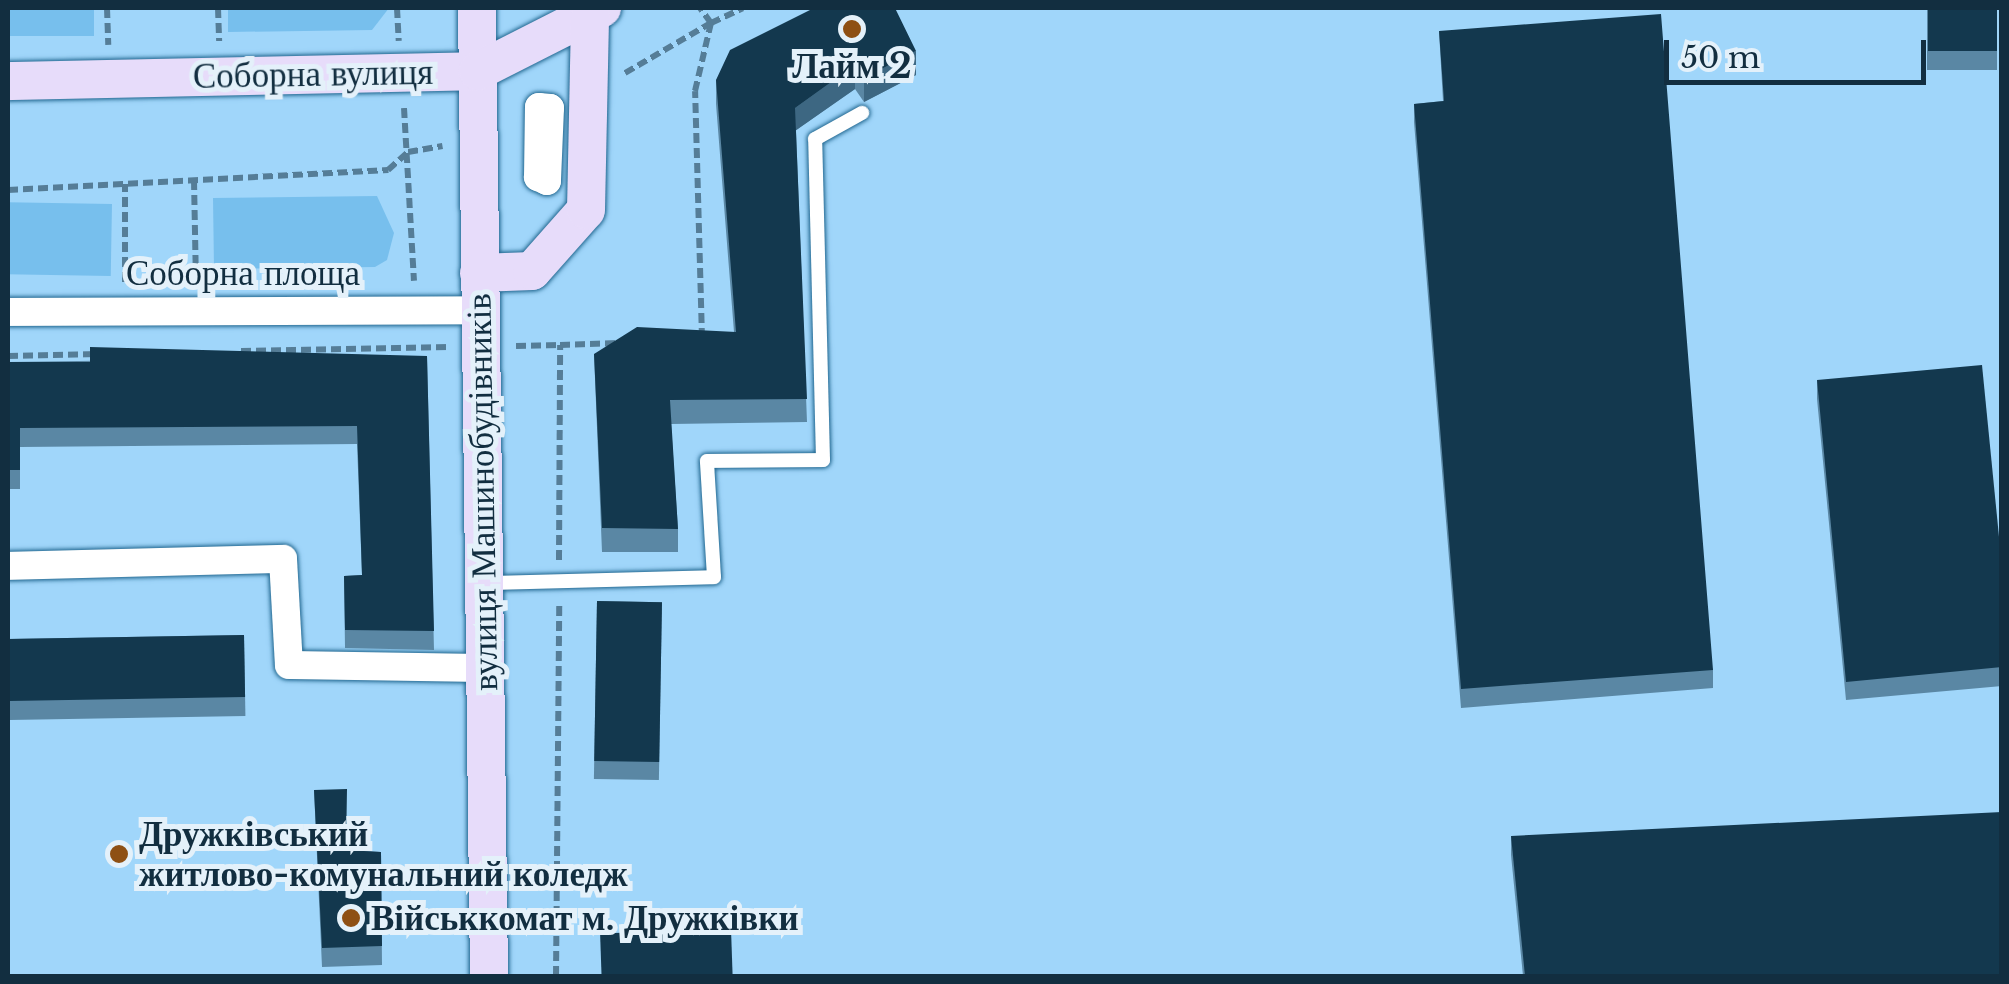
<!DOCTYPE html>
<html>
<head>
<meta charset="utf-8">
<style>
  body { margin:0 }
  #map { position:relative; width:2009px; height:984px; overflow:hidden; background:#a0d6fa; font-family:"Libre Baskerville",serif }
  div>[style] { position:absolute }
  .green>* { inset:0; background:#77bfed; transform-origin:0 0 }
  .path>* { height:6px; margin-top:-3px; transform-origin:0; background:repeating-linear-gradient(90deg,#557d97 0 10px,transparent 0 15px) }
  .roads { filter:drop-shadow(0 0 2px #216790) drop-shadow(0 0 2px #216790) }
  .lane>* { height:14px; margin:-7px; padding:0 7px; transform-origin:7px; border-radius:7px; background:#fff }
  .street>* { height:28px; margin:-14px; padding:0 14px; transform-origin:14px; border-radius:14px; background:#fff }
  .secondary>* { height:38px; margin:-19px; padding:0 19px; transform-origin:19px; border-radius:19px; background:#e7dcfa }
  .wall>* { inset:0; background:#5a87a4; transform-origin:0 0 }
  .shaded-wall>* { inset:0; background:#3d6782 }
  .building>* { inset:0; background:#13384e; transform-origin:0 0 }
  .dots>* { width:28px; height:28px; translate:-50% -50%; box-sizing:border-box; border:5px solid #e4f1fa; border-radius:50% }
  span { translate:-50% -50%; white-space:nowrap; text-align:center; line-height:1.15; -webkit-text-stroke:10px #e4f1fa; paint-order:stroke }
  .poi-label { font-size:35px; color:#122e40; font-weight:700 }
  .left { translate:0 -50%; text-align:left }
  .street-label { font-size:35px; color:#122e40 }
  .frame { position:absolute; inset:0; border:10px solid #122e40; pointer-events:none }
  .scale { position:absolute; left:1664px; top:40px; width:262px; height:45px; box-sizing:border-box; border:5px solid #122e40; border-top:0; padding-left:12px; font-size:30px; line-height:35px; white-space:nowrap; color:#122e40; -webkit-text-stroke:8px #e4f1fa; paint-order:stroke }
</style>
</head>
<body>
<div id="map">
  <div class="green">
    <div style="left:8px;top:8px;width:86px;height:28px"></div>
    <div style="clip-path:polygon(228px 8px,389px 8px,372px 30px,228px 32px)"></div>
    <div style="clip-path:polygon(377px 196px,394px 233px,387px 260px,375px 267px,214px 269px,213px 198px)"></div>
    <div style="left:112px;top:204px;width:72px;height:104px;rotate:91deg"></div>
  </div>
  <div class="path">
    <div style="left:107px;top:8px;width:37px;rotate:88deg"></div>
    <div style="left:218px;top:8px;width:33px;rotate:88deg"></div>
    <div style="left:397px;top:8px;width:33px;rotate:87deg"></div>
    <div style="left:625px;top:73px;width:99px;rotate:-30.2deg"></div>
    <div style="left:711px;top:23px;width:19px;rotate:-126deg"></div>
    <div style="left:404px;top:108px;width:173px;rotate:86.7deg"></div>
    <div style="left:194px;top:180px;width:104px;rotate:88.9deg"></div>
    <div style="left:8px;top:190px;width:381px;rotate:-3deg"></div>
    <div style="left:388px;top:170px;width:27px;rotate:-42deg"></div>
    <div style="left:408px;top:152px;width:35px;rotate:-10deg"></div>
    <div style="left:125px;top:282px;width:98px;rotate:-90deg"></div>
    <div style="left:702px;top:338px;width:247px;rotate:-91.6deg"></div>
    <div style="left:695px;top:91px;width:70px;rotate:-76.8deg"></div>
    <div style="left:711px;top:23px;width:35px;rotate:-25deg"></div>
    <div style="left:516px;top:346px;width:44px;rotate:-1.3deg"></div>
    <div style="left:241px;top:351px;width:208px;rotate:-1.1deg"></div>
    <div style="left:8px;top:356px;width:91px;rotate:-1.3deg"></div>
    <div style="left:559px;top:560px;width:215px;rotate:-89.7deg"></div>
    <div style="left:560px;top:345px;width:58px;rotate:-2deg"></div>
    <div style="left:556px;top:976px;width:373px;rotate:-89.5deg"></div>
  </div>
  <div class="roads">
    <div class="lane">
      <div style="left:489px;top:583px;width:225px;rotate:-1.5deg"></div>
      <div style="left:714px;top:577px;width:116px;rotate:-93.5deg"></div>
      <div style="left:707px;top:461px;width:116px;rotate:-0.5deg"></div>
      <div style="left:823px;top:460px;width:321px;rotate:-91.4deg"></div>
      <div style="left:815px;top:139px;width:54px;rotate:-29deg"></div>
    </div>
    <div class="street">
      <div style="left:539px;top:107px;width:11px;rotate:5deg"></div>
      <div style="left:550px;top:108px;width:73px;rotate:92.4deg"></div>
      <div style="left:547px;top:181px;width:10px;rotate:-156deg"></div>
      <div style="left:538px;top:177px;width:70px;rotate:-89.2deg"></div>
      <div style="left:8px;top:312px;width:471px;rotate:-0.2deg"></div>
      <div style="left:8px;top:566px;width:275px;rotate:-1.5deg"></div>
      <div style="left:283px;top:559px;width:106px;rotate:86.8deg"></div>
      <div style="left:289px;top:665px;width:195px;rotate:0.9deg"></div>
    </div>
    <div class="secondary">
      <div style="left:477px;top:8px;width:968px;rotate:89.29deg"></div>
      <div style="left:8px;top:81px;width:470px;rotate:-1.2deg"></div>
      <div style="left:478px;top:71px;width:139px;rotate:-26.9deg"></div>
      <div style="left:479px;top:273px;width:53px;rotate:-2.2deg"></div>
      <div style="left:532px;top:271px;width:81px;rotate:-48.5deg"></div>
      <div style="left:586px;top:210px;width:196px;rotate:-88.8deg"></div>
    </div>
  </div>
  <div class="wall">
    <div style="clip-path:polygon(814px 8px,916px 75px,864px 102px,855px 89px,796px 130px,807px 422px,671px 424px,678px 529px,678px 552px,602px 552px,594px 354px,734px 332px,716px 104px,716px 80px)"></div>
    <div style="left:1927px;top:8px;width:70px;height:62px"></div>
    <div style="clip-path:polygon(1439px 31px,1713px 670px,1713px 688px,1461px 708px,1414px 122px,1414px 104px,1443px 101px)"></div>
    <div style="clip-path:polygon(427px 356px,434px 650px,345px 648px,344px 576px,362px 575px,357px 444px,20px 447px,20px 489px,8px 489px,8px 362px)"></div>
    <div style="clip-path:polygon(1817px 380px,2002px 567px,2002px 686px,1846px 700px,1817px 399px)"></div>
    <div style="left:597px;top:601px;width:65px;height:178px;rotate:1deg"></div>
    <div style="left:244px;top:635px;width:81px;height:236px;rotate:89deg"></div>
    <div style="clip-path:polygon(314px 790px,347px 850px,381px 852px,382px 965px,322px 967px)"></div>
    <div style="clip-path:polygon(1511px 836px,2002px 976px,1523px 976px,1511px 855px)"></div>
  </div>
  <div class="shaded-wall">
    <div style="clip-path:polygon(916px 51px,916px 75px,864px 102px,864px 78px)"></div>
    <div style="clip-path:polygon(855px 65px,855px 89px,795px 131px,795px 108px)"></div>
  </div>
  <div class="building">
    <div style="clip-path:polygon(814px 8px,895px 8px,916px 51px,864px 78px,855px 65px,795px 108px,807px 399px,670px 400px,678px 529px,602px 528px,594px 354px,637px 327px,736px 332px,716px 80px,730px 50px)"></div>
    <div style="left:1928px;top:8px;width:69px;height:43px"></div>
    <div style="clip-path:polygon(1661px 14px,1713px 670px,1461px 689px,1414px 104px,1444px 101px,1439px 31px)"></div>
    <div style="clip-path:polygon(90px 347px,427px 356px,434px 631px,345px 630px,344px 576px,362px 575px,357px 426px,20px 428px,20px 470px,8px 470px,8px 362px,90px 362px)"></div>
    <div style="clip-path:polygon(1982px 365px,2002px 567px,2002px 667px,1846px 682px,1817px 380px)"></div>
    <div style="left:597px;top:601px;width:65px;height:160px;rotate:1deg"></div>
    <div style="left:244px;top:635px;width:62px;height:236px;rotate:89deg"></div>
    <div style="clip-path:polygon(347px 789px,346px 850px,381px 852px,382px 946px,322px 948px,314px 790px)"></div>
    <div style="clip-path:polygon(2002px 812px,2002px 976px,1525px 976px,1511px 836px)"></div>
    <div style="left:731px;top:929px;width:47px;height:131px;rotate:88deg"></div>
  </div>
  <div class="dots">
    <div style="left:852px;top:29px;background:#8e5014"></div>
    <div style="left:119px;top:854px;background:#8e5014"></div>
    <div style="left:351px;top:918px;background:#8e5014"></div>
  </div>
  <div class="poi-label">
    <span style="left:852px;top:66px">Лайм 2</span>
    <span class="left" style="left:139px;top:854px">Дружківський<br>житлово-комунальний коледж</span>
    <span class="left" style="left:371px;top:918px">Військкомат м. Дружківки</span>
  </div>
  <div class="street-label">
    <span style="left:313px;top:74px;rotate:-1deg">Соборна вулиця</span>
    <span style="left:243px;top:273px">Соборна площа</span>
    <span style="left:482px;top:492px;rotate:-91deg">вулиця Машинобудівників</span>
  </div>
  <div class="frame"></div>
  <div class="scale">50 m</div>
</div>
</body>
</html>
